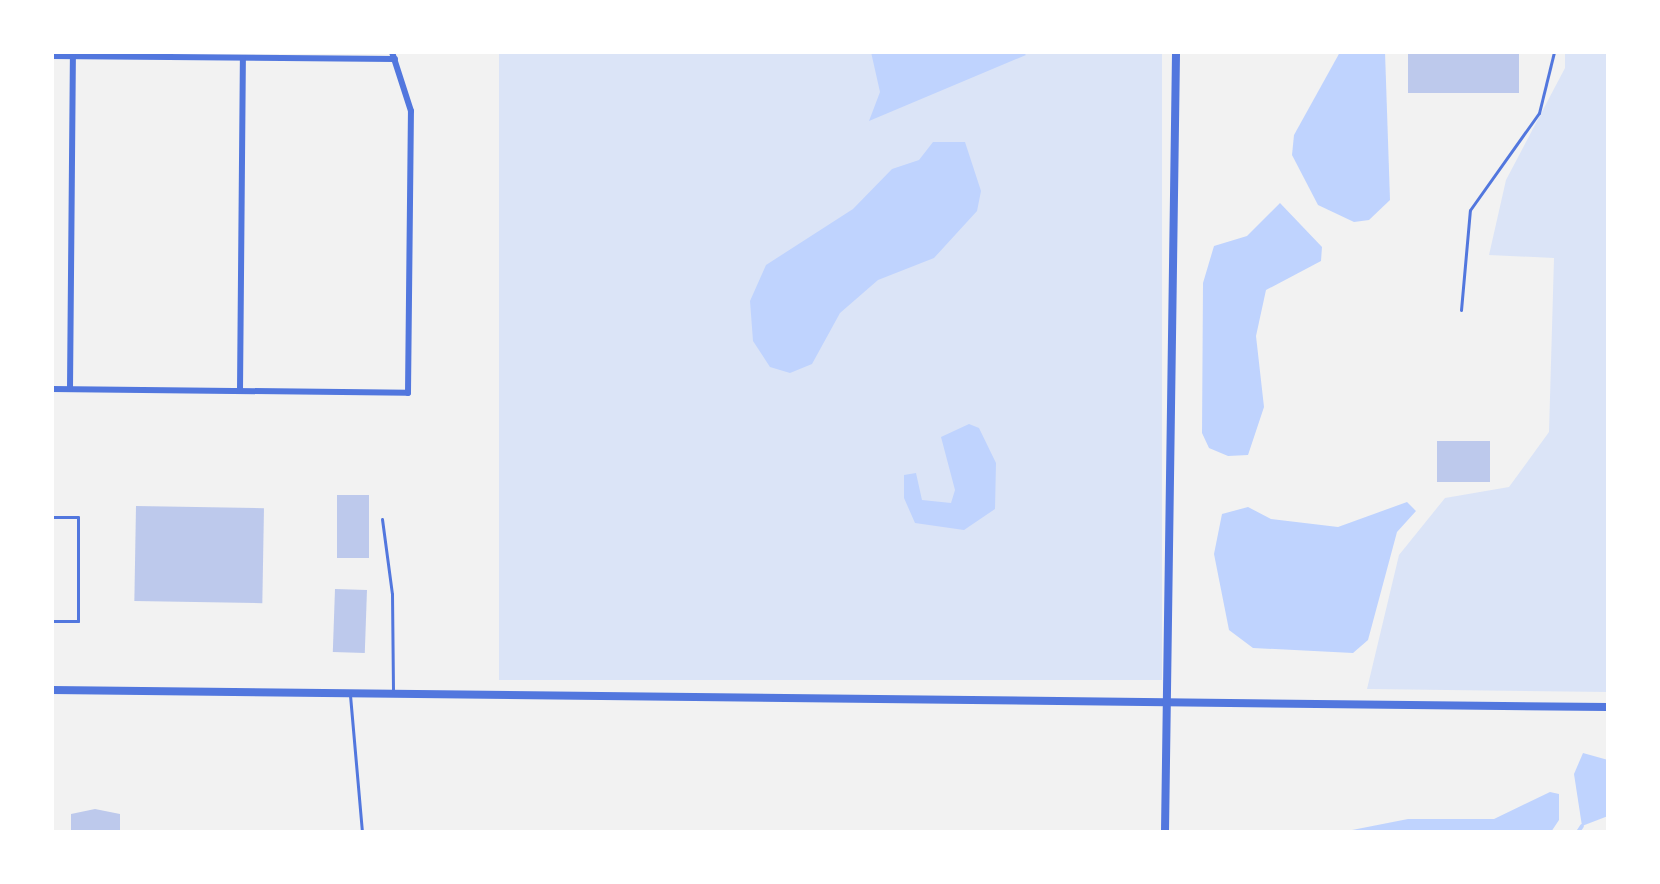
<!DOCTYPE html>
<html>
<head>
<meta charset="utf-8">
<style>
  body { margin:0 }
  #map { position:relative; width:1660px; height:884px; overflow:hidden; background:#f2f2f2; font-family:Commissioner,sans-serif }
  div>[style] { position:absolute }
  .green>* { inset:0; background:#dbe4f7; transform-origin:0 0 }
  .water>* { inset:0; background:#bfd3fe }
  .stream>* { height:4px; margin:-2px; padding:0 2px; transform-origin:2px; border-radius:2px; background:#bfd3fe }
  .building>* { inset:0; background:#bdc9ec; transform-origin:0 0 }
  .service>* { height:3px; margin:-1.5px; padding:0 1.5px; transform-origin:1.5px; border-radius:1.5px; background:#5277de }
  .minor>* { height:6px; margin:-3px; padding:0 3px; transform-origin:3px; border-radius:3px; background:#5277de }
  .tertiary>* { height:8px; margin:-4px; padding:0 4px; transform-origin:4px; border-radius:4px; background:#5277de }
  span { translate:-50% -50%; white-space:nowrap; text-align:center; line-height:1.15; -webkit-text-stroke:6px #fff; paint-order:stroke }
  .frame { position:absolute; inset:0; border:54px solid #fff; pointer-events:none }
</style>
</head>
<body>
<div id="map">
  <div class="green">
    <div style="left:499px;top:52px;width:663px;height:628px"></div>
    <div style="clip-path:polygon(1565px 52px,1608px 52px,1608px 692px,1367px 689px,1399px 555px,1445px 498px,1509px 487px,1549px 432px,1554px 258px,1489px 255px,1506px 180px,1565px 68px)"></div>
  </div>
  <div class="water">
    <div style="clip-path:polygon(871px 52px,1023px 52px,1026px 55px,869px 121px,880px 92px)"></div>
    <div style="clip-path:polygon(1340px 52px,1385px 52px,1390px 200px,1369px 220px,1354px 222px,1318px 205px,1292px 155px,1294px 135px)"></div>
    <div style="clip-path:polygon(933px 142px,965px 142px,981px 191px,977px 211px,934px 258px,878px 280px,840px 313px,812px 364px,790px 373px,770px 367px,753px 341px,750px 301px,766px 265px,853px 209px,892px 169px,919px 160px)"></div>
    <div style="clip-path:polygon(1280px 203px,1322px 247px,1321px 261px,1266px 290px,1256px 336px,1264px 407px,1248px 455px,1228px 456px,1209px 448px,1202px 433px,1203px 283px,1214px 246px,1247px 236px)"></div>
    <div style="clip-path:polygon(969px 424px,979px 428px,996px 463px,995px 509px,964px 530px,915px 523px,904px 498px,904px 475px,916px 473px,922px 500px,951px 503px,955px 490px,941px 437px)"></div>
    <div style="clip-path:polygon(1407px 502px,1416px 511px,1397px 532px,1368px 640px,1353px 653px,1253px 648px,1229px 630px,1214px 554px,1222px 514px,1248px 507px,1271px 519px,1338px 527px)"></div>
    <div style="clip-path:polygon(1583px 753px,1608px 760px,1608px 816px,1582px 826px,1574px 774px)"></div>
    <div style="clip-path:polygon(1550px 792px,1559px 794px,1559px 820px,1551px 832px,1342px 832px,1408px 819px,1494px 819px)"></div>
  </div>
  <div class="stream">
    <div style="left:1578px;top:832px;width:7px;rotate:-56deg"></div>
  </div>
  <div class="building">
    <div style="left:1408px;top:52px;width:111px;height:41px"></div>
    <div style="left:1437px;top:441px;width:53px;height:41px"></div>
    <div style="left:337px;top:495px;width:32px;height:63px"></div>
    <div style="left:136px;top:506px;width:128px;height:95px;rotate:1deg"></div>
    <div style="left:335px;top:589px;width:32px;height:63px;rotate:2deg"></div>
    <div style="clip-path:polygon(95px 809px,120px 814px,120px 832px,71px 832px,71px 814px)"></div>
  </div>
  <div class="service">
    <div style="left:1461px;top:310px;width:100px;rotate:-84.9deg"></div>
    <div style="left:1470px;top:210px;width:119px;rotate:-54.6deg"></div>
    <div style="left:1539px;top:113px;width:63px;rotate:-76.2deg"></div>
    <div style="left:52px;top:517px;width:26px"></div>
    <div style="left:78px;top:517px;width:104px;rotate:90deg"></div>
    <div style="left:78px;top:621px;width:26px;rotate:180deg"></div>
    <div style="left:382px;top:519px;width:76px;rotate:82.4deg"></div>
    <div style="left:392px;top:594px;width:98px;rotate:89.4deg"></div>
    <div style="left:350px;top:695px;width:138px;rotate:85deg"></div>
  </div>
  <div class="minor">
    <div style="left:52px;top:56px;width:343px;rotate:0.5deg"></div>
    <div style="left:52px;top:389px;width:356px;rotate:0.6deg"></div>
    <div style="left:408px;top:393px;width:282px;rotate:-89.4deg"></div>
    <div style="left:411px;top:111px;width:62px;rotate:-107.9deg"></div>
    <div style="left:70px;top:389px;width:332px;rotate:-89.5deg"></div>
    <div style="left:240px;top:390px;width:332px;rotate:-89.5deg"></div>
  </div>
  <div class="tertiary">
    <div style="left:52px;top:690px;width:1556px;rotate:0.63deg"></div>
    <div style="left:1165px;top:832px;width:780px;rotate:-89.19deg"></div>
  </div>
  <div class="frame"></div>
</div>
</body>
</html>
